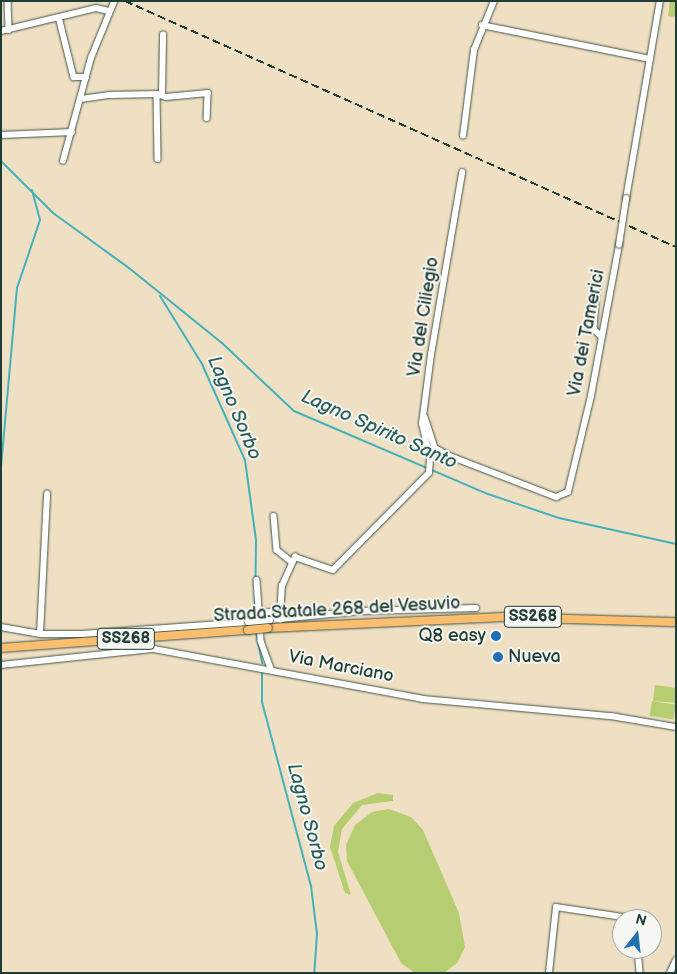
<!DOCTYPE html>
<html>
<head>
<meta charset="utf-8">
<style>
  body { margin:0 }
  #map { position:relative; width:677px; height:974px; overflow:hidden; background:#f0e0c3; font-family:"Balsamiq Sans",sans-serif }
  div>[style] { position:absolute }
  .green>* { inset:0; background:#b7cd71; transform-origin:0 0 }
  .stream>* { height:2px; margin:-1px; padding:0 1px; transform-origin:1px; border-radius:1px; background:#42b1bb }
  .roads { filter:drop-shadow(0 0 1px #3e5549) drop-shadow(0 0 1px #3e5549) }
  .minor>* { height:5.5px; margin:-2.75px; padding:0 2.75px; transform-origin:2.75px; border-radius:2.75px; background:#fff }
  .highway>* { height:8px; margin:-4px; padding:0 4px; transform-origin:4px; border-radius:4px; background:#fbbd6e }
  .rail>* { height:2px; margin-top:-1px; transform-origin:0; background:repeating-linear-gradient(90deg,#1f3d34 0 8px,transparent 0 12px) }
  .bridges { filter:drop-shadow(0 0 1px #3e5549) drop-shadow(0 0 1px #3e5549) }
  .minor-bridge>* { height:5.5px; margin:-2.75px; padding:0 2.75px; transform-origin:2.75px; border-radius:2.75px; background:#fff }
  .highway-bridge>* { height:8px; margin:-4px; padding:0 4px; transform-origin:4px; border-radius:4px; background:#fbbd6e }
  .dots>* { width:14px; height:14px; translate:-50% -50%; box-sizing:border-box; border:2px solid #f6f6f2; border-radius:50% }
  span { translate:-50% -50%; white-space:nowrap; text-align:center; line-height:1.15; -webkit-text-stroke:4px #f6f6f2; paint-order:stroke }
  .shield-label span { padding:1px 4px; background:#f6f6f2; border:1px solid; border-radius:4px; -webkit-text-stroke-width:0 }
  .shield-label { font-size:16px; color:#1f3d34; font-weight:700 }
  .street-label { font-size:18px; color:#1f3d34 }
  .poi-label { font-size:18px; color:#1f3d34 }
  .right { translate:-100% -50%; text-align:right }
  .left { translate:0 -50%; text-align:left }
  .water-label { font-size:19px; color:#2a605c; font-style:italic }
  .frame { position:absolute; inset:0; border:2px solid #1f3d34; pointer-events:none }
  .north { position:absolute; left:612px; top:909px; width:50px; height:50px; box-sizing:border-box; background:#f6f6f2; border:1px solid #a0aca6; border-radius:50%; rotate:16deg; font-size:14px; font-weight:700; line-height:20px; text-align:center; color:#1f3d34 }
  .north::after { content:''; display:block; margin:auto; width:18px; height:22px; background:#1f6fb2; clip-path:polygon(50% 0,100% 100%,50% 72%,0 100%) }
</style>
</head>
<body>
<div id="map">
  <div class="green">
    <div style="clip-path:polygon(670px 1px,676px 1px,676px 17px,668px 16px)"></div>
    <div style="clip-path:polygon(655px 685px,676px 688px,676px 703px,653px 701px)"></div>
    <div style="left:652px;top:701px;width:24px;height:15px;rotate:9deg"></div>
    <div style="clip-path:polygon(378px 793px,393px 795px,393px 801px,362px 805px,342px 829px,338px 852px,351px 895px,345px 893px,330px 847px,334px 826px,353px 803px)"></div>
    <div style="clip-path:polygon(389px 809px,411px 817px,423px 830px,459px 913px,465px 947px,458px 962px,444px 973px,415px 973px,401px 963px,347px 861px,346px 845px,355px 825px,372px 812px)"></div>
  </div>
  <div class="stream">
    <div style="left:1px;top:161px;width:74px;rotate:45deg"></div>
    <div style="left:53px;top:213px;width:94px;rotate:35.9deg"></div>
    <div style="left:129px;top:268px;width:119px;rotate:38.9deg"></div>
    <div style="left:222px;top:343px;width:99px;rotate:43.4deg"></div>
    <div style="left:294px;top:411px;width:211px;rotate:23.2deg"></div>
    <div style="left:488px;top:494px;width:75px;rotate:18.7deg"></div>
    <div style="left:559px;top:518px;width:120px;rotate:12.5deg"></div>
    <div style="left:160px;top:296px;width:80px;rotate:58.3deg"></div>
    <div style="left:202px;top:364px;width:105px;rotate:65.9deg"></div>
    <div style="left:245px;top:460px;width:81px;rotate:82.2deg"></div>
    <div style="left:256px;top:540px;width:81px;rotate:90.7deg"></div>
    <div style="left:1px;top:467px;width:180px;rotate:-84.9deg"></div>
    <div style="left:17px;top:288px;width:72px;rotate:-71.3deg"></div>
    <div style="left:40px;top:220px;width:31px;rotate:-105deg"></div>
    <div style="left:256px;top:631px;width:33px;rotate:79deg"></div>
    <div style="left:262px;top:670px;width:32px;rotate:90deg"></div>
    <div style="left:262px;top:702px;width:190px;rotate:75.1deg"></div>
    <div style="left:311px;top:886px;width:48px;rotate:82.9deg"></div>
    <div style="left:317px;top:934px;width:39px;rotate:94deg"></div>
  </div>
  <div class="roads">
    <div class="minor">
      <div style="left:8px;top:1px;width:29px;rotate:88deg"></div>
      <div style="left:59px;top:17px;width:62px;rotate:76deg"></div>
      <div style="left:74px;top:77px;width:12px"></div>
      <div style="left:482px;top:25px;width:171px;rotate:11.4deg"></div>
      <div style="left:1px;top:31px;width:98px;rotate:-13.6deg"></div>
      <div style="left:96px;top:8px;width:13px;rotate:13deg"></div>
      <div style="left:157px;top:94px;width:65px;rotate:89.1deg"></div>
      <div style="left:162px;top:95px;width:60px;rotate:-89deg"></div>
      <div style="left:81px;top:99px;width:29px;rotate:-8deg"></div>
      <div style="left:110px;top:95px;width:47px;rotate:-1.2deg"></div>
      <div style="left:157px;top:94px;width:9px;rotate:18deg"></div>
      <div style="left:166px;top:97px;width:42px;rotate:-5.4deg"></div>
      <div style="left:208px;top:93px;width:25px;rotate:92deg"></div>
      <div style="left:1px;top:135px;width:71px;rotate:-2.4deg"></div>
      <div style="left:463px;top:136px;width:87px;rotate:-82.7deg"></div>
      <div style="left:474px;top:50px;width:53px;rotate:-67.8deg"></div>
      <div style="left:63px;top:161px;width:107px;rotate:-74.8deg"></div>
      <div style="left:91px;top:58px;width:61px;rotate:-67.7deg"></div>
      <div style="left:626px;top:199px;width:201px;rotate:-80.3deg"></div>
      <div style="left:598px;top:275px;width:54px;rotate:94.2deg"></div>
      <div style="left:594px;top:329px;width:10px;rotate:45deg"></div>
      <div style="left:425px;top:417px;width:33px;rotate:72deg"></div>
      <div style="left:435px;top:448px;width:17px;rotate:28deg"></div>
      <div style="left:450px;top:456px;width:114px;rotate:21.1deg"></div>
      <div style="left:556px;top:497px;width:13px;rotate:-23deg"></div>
      <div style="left:568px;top:492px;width:99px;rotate:-76.5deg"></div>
      <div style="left:591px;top:396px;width:154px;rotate:-79.5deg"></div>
      <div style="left:274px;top:516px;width:34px;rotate:85deg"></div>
      <div style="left:277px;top:550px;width:19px;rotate:39deg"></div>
      <div style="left:257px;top:580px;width:61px;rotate:86.2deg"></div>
      <div style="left:261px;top:641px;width:30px;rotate:70deg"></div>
      <div style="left:259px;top:613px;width:21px;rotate:-5deg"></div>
      <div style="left:270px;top:620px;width:91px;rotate:-5.6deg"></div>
      <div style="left:361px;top:611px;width:115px;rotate:-1.5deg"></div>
      <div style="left:280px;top:620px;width:34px;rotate:-87deg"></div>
      <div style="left:282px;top:586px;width:32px;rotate:-66deg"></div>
      <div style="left:295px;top:557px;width:40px;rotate:18.9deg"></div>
      <div style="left:333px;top:570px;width:136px;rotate:-45.3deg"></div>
      <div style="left:429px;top:473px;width:15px;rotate:-86deg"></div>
      <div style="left:430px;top:458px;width:35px;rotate:-103deg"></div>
      <div style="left:422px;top:424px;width:70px;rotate:-82.6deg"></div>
      <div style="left:431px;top:355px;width:185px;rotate:-80.3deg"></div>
      <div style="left:1px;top:627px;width:40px;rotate:10deg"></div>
      <div style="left:40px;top:634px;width:42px"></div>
      <div style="left:82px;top:634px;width:166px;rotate:-4.1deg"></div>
      <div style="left:40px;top:634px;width:140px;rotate:-87.1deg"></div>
      <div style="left:1px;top:665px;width:154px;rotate:-6deg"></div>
      <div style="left:154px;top:649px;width:274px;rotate:10.5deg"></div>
      <div style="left:423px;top:699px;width:189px;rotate:5.2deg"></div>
      <div style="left:611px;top:716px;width:66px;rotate:9.6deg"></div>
      <div style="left:638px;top:949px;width:24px;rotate:85deg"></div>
      <div style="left:549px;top:973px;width:66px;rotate:-83.9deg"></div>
      <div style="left:556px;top:907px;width:81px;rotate:8.5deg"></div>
      <div style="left:670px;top:973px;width:14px;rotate:-65deg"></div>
    </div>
    <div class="highway">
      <div style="left:268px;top:628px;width:236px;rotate:-2.7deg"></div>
      <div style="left:504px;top:617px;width:172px;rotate:1.7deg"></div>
      <div style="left:1px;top:648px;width:248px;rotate:-4.2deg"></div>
    </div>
  </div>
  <div class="rail">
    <div style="left:125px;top:1px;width:603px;rotate:24.06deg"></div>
  </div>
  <div class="bridges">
    <div class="minor-bridge">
      <div style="left:619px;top:245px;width:47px;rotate:-81.3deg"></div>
      <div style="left:248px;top:622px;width:22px;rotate:-5deg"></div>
    </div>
    <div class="highway-bridge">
      <div style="left:248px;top:630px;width:20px;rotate:-6deg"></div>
    </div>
  </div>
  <div class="dots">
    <div style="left:496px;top:636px;background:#1f6fb2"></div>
    <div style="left:498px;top:657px;background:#1f6fb2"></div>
  </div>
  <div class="shield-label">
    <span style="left:533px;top:617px">SS268</span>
    <span style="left:126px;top:639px">SS268</span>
  </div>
  <div class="street-label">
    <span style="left:424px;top:317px;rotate:-81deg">Via del Ciliegio</span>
    <span style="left:587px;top:333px;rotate:-79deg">Via dei Tamerici</span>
    <span style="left:337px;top:610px;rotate:-3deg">Strada Statale 268 del Vesuvio</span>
    <span style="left:341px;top:667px;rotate:11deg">Via Marciano</span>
  </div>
  <div class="poi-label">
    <span class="right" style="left:486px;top:636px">Q8 easy</span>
    <span class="left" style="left:508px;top:657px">Nueva</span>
  </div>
  <div class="water-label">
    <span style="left:234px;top:408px;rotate:67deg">Lagno Sorbo</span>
    <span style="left:379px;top:430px;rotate:24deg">Lagno Spirito Santo</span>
    <span style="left:307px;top:817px;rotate:75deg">Lagno Sorbo</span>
  </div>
  <div class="frame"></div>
  <div class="north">N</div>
</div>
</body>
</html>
